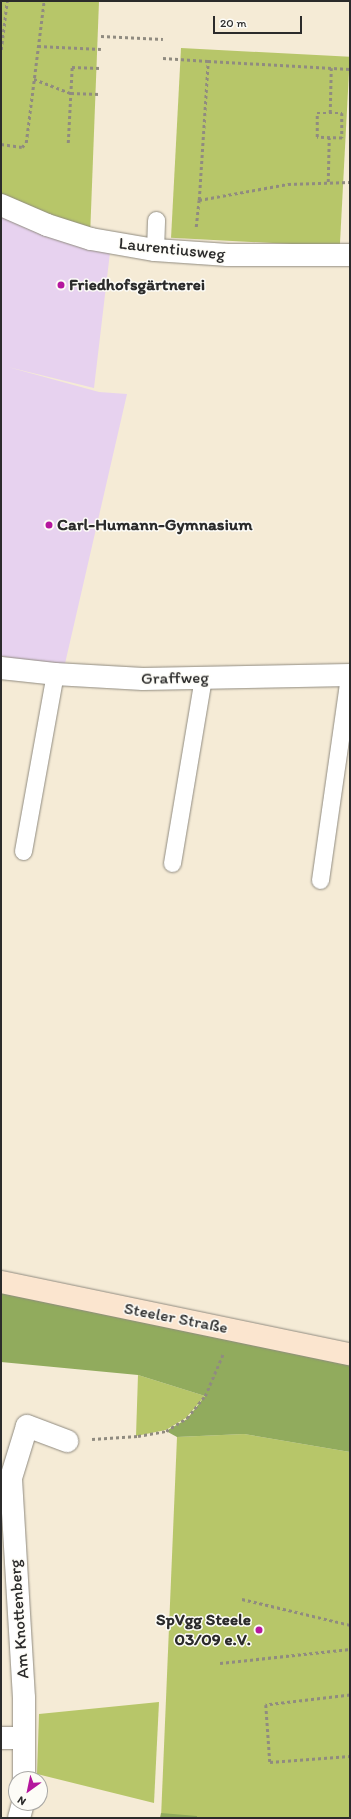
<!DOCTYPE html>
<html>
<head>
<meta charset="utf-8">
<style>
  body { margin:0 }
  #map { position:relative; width:351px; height:1819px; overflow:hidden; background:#f5ebd6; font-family:Itim,sans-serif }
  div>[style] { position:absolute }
  .built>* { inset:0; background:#e7d2ef }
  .green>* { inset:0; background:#b7c669; transform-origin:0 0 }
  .forest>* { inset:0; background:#91ab5d }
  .path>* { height:2.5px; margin-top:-1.25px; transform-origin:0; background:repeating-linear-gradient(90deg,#908b80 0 3px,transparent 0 6px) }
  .roads { filter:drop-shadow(0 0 1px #908b80) drop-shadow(0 0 1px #908b80) }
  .service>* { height:17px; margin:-8.5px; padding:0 8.5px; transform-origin:8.5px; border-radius:8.5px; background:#fff }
  .minor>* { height:22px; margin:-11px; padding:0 11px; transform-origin:11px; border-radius:11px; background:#fff }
  .secondary>* { height:22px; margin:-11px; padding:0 11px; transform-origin:11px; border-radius:11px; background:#fbe5cf }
  .dots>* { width:11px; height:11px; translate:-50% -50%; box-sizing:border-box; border:2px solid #fdfcf7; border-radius:50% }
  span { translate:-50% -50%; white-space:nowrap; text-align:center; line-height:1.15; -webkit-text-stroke:3px #fdfcf7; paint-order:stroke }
  .street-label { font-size:17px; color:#2b2b2b }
  .poi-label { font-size:17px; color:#2b2b2b; font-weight:700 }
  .left { translate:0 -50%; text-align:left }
  .right { translate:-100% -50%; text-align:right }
  .frame { position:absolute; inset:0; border:2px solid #2b2b2b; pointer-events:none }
  .north { position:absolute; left:8px; top:1771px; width:40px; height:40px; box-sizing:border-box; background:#fdfcf7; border:1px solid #a9a8a5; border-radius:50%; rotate:213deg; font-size:11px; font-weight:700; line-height:16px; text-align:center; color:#2b2b2b }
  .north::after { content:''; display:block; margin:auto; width:14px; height:18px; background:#b5179e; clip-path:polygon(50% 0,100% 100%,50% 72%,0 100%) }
  .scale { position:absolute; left:213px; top:16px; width:89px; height:18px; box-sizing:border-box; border:2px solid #2b2b2b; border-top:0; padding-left:5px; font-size:12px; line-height:14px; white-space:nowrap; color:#2b2b2b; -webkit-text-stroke:3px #fdfcf7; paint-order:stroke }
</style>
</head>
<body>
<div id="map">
  <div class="built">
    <div style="clip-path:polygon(1px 206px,111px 244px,94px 388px,8px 367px,99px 392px,127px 394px,64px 668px,1px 656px)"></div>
  </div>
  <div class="green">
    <div style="clip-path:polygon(1px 1px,99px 1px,90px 237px,1px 203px)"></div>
    <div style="left:181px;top:48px;width:169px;height:190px;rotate:3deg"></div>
    <div style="clip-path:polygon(138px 1375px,205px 1396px,186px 1418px,166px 1430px,136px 1436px)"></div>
    <div style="clip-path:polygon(244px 1434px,350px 1452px,350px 1818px,161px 1818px,177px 1437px)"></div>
    <div style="clip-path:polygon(159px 1702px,154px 1803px,37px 1774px,39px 1714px)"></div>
  </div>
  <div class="forest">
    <div style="clip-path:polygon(1px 1285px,350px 1354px,350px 1452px,244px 1434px,177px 1437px,166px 1431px,187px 1419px,205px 1396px,138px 1375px,1px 1362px)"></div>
    <div style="clip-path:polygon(161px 1813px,197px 1816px,197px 1818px,160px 1818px)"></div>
  </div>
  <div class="path">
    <div style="left:101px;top:36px;width:62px;rotate:2.8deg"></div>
    <div style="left:38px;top:46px;width:63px;rotate:2.7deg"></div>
    <div style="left:1px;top:50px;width:49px;rotate:-83deg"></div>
    <div style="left:163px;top:58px;width:45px;rotate:3.8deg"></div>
    <div style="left:34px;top:79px;width:40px;rotate:21deg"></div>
    <div style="left:71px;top:93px;width:28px;rotate:2deg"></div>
    <div style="left:317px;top:113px;width:25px"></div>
    <div style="left:342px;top:113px;width:25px;rotate:90deg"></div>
    <div style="left:342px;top:138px;width:25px;rotate:-178deg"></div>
    <div style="left:317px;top:137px;width:24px;rotate:-90deg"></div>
    <div style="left:330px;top:113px;width:45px;rotate:-88.7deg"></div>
    <div style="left:68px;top:143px;width:76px;rotate:-87deg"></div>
    <div style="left:72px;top:67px;width:28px;rotate:2deg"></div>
    <div style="left:1px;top:144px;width:21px;rotate:8deg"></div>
    <div style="left:22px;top:147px;width:6px;rotate:-45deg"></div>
    <div style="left:26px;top:143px;width:143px;rotate:-82.8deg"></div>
    <div style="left:328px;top:182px;width:44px;rotate:-88.7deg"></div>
    <div style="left:199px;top:200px;width:139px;rotate:-86.3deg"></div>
    <div style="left:208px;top:61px;width:142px;rotate:3.2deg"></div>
    <div style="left:196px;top:227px;width:27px;rotate:-84deg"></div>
    <div style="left:199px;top:200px;width:90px;rotate:-10.2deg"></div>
    <div style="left:288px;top:184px;width:62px;rotate:-1.8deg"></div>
    <div style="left:92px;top:1439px;width:46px;rotate:-3.7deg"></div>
    <div style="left:138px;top:1436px;width:28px;rotate:-10deg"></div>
    <div style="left:166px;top:1431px;width:25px;rotate:-32deg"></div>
    <div style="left:187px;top:1418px;width:28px;rotate:-51deg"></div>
    <div style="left:205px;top:1396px;width:46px;rotate:-66.8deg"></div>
    <div style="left:242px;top:1599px;width:111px;rotate:13.5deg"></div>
    <div style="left:220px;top:1663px;width:131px;rotate:-6.1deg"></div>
    <div style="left:350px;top:1695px;width:85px;rotate:173.2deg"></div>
    <div style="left:266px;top:1705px;width:57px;rotate:86deg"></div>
    <div style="left:270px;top:1762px;width:80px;rotate:-4.3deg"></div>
  </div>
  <div class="roads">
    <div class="service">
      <div style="left:155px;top:250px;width:30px;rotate:-88deg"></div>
      <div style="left:23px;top:851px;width:180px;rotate:-79.8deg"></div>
      <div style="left:172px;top:863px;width:189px;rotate:-80.5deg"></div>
      <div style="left:320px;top:880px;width:207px;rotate:-81.9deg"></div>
    </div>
    <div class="minor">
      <div style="left:1px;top:205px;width:50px;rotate:23.5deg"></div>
      <div style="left:47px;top:225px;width:46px;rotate:17.7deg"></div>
      <div style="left:91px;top:239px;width:65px;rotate:9.8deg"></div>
      <div style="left:155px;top:250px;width:73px;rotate:3.9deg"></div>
      <div style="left:228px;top:255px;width:122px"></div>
      <div style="left:1px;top:668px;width:54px;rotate:6.3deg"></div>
      <div style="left:55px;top:674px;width:88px;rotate:3.3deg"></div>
      <div style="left:143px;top:679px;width:207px;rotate:-1.1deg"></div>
      <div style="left:1px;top:1738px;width:23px"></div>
      <div style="left:24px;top:1779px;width:81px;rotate:-90deg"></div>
      <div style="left:24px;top:1698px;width:220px;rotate:-93.4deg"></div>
      <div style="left:11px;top:1478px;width:54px;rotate:-72.9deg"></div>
      <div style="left:27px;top:1426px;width:43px;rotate:20.6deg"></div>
      <div style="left:19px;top:1818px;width:16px;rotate:-75deg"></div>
    </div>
    <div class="secondary">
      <div style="left:1px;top:1282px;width:356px;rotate:11.7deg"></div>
    </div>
  </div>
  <div class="dots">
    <div style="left:61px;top:285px;background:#b5179e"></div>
    <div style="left:49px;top:525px;background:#b5179e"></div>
    <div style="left:259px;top:1630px;background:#b5179e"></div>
  </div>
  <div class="street-label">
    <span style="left:172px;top:249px;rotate:6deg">Laurentiusweg</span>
    <span style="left:175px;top:678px;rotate:-1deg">Graffweg</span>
    <span style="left:176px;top:1318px;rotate:11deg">Steeler Straße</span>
    <span style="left:19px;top:1619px;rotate:-94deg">Am Knottenberg</span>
  </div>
  <div class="poi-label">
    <span class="left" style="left:69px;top:285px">Friedhofsgärtnerei</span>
    <span class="left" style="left:57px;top:525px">Carl-Humann-Gymnasium</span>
    <span class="right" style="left:251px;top:1630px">SpVgg Steele<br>03/09 e.V.</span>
  </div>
  <div class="frame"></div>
  <div class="north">N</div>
  <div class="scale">20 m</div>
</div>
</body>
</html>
